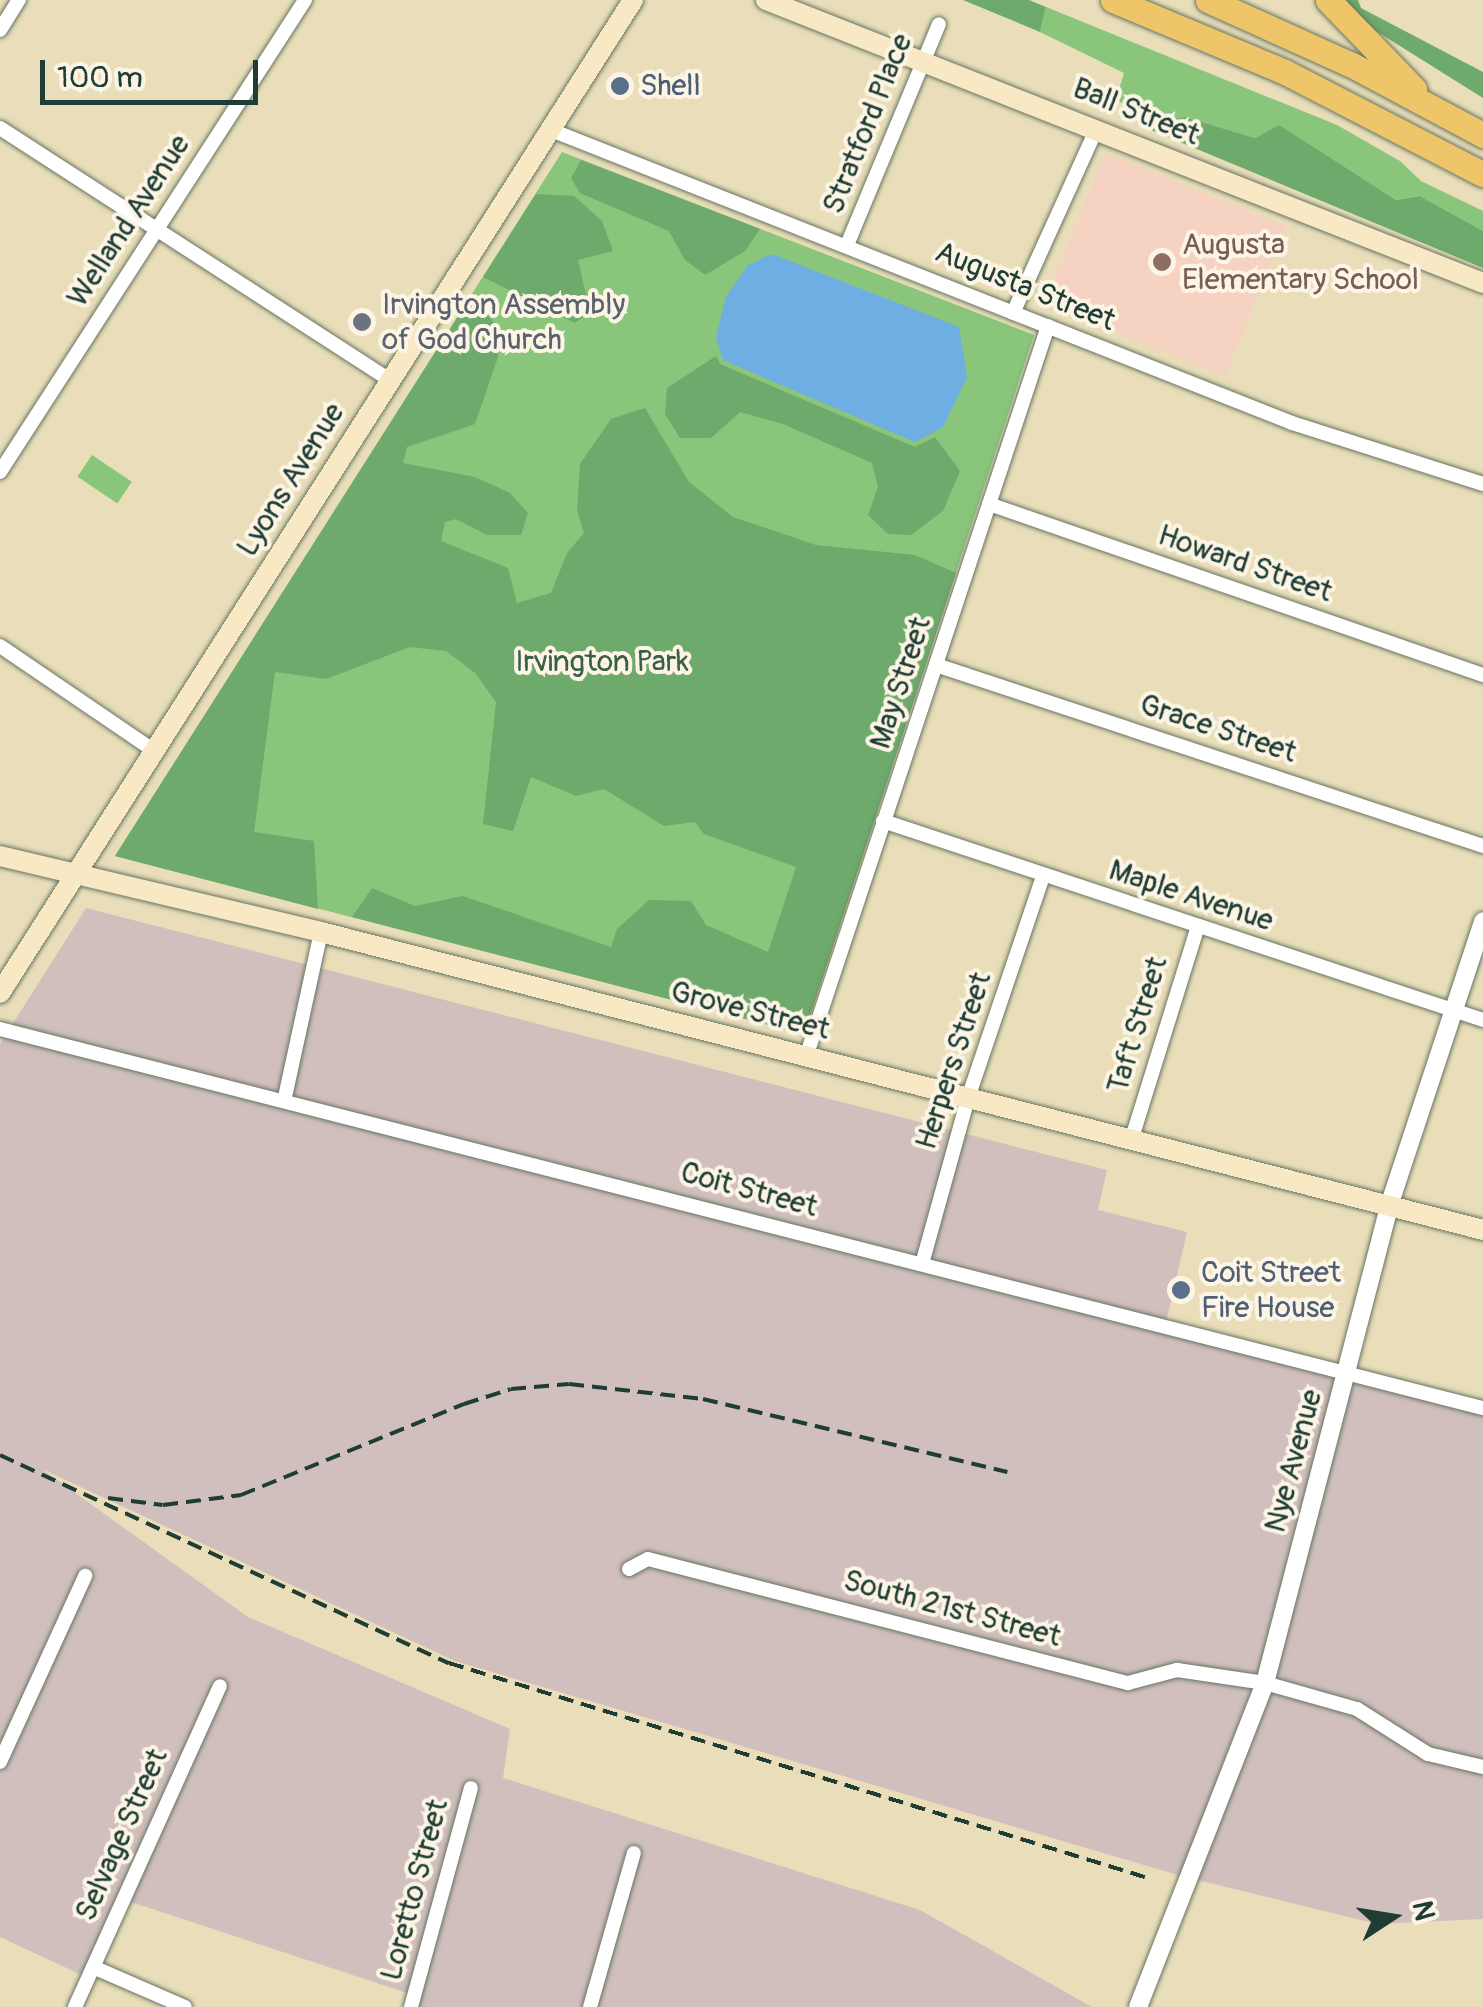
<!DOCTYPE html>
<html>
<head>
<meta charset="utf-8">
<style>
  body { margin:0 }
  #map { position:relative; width:1483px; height:2007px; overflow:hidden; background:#e9deb9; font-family:Pangolin,sans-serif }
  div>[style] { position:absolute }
  .built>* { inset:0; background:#f6d2c3; transform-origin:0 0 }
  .industrial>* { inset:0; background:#d1bfbd }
  .green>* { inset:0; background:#89c57b; transform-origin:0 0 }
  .forest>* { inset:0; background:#6eaa6b }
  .water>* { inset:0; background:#6eaee2 }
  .roads { filter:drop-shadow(0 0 2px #667563) drop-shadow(0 0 2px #667563) }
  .minor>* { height:14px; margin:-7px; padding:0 7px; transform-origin:7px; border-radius:7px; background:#fff }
  .tertiary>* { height:18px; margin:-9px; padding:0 9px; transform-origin:9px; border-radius:9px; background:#fff }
  .secondary>* { height:20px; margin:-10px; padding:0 10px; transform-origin:10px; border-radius:10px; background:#f8e8c3 }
  .motorway>* { height:25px; margin:-12.5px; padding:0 12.5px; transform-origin:12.5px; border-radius:12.5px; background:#eec569 }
  .rail>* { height:4px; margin-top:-2px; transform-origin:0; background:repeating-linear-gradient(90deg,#1f3d34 0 15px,transparent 0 23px) }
  .dots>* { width:28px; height:28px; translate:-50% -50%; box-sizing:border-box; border:5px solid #fcf5e5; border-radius:50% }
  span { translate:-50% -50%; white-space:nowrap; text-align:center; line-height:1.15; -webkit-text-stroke:8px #fcf5e5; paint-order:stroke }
  .service-label { font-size:30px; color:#4e5e75 }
  .left { translate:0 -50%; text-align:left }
  .street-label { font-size:30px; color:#1f3d34 }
  .education-label { font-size:30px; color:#785e54 }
  .worship-label { font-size:30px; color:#5b616d }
  .park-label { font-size:30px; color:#3a5f46 }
  .north { position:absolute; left:1343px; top:1867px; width:100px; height:100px; -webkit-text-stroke:8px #fcf5e5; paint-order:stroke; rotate:78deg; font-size:28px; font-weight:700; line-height:40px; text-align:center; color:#1f3d34 }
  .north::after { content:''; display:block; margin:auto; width:35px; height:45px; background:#1f3d34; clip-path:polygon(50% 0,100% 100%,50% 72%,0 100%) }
  .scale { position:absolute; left:40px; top:60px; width:218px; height:45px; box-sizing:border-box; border:5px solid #1f3d34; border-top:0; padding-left:12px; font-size:30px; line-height:35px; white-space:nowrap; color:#1f3d34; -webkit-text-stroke:8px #fcf5e5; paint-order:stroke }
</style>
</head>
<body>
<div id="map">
  <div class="built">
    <div style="left:1105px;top:153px;width:195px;height:162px;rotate:22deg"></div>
  </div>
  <div class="industrial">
    <div style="clip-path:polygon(86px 908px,1107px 1170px,1098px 1210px,1187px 1232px,1165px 1327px,1483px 1409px,1483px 1919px,1377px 1924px,1181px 1876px,455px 1661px,42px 1469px,248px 1617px,510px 1729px,503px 1778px,920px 1910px,1092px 2007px,410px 2007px,413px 1995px,122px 1899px,88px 1978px,0 1937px,0 1044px)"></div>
  </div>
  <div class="green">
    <div style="clip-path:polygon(1046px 7px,1337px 125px,1400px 161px,1421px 181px,1483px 211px,1483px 231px,1420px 196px,1396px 200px,1279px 126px,1255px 138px,1185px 117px,1149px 123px,1116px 99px,1124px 73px,1040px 32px)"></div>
    <div style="clip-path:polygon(562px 152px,1034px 335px,804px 1034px,115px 856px)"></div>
    <div style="left:92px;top:455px;width:48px;height:26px;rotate:34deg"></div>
  </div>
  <div class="forest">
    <div style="clip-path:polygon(963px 0,1029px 0,1046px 7px,1040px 32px)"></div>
    <div style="clip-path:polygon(1342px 0,1358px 0,1361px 8px,1483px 72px,1483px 98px,1376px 31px)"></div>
    <div style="clip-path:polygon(1185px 117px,1255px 138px,1279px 125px,1396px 200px,1420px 196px,1483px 231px,1483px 268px,1151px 130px,1149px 123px)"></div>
    <div style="clip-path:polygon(581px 160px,760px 229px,745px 251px,705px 275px,685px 260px,669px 231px,580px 193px,571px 178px)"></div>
    <div style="clip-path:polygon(536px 194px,574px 196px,602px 221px,613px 251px,578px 260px,590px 312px,575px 323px,483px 277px)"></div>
    <div style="clip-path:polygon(471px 296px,497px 326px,498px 357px,475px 424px,407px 447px,403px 463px,475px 477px,510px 493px,528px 513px,521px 535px,487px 535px,456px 519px,445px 522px,441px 541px,508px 568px,517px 603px,551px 593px,567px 553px,584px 533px,577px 510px,580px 464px,611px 419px,645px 408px,689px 482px,733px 517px,816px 545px,915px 555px,956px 573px,804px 1034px,352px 917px,372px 888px,415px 906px,463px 896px,611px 947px,617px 929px,649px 900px,691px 901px,706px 925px,768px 952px,796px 867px,704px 834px,695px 822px,664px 826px,604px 789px,576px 796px,531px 777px,513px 831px,483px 824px,496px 702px,475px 673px,446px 651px,410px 647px,326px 679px,275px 672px,254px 832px,314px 841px,318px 909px,115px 856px)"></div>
    <div style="clip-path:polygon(716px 356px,720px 364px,915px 447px,935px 437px,960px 471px,943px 511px,911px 535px,888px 534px,868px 515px,878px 487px,872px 463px,783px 424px,740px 412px,711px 438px,680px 438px,665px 414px,667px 388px)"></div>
  </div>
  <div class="water">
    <div style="clip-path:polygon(772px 254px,959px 327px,967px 377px,943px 427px,915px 442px,723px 360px,716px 337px,726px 297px,748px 265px)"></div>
  </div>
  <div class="roads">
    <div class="minor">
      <div style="left:0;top:30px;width:36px;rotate:-58deg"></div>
      <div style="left:0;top:128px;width:463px;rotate:32.9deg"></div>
      <div style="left:551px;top:130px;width:797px;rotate:21.57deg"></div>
      <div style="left:1292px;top:423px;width:201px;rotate:17.7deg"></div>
      <div style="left:847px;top:245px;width:239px;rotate:-67.4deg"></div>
      <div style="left:1013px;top:313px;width:203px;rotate:-65.6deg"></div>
      <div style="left:0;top:472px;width:562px;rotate:-57.13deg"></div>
      <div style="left:989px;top:504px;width:523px;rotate:19.09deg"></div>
      <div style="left:0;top:646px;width:185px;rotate:34.2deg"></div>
      <div style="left:936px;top:665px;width:576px;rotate:18.31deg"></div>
      <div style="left:883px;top:821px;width:632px;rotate:18.35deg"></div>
      <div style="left:0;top:1029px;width:1531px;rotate:14.34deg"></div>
      <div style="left:806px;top:1057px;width:770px;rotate:-71.68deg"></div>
      <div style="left:285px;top:1097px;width:169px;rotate:-77.7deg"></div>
      <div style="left:1131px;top:1141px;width:225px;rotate:-72.7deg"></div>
      <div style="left:922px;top:1264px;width:172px;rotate:-74.5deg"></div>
      <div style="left:968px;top:1098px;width:234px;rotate:-71.3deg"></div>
      <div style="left:629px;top:1569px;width:21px;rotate:-28deg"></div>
      <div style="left:648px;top:1559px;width:496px;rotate:14.5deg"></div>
      <div style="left:1128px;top:1683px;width:51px;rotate:-14.9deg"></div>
      <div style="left:1177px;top:1670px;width:89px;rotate:8.4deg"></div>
      <div style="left:1265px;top:1683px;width:96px;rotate:15.8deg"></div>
      <div style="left:1357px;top:1709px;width:84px;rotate:32.4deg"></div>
      <div style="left:1428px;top:1754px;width:57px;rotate:13.3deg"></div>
      <div style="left:0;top:1762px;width:205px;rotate:-65.4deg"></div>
      <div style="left:93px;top:1967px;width:100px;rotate:23.5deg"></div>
      <div style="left:75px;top:2007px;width:352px;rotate:-65.7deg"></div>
      <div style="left:411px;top:2007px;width:227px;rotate:-74.7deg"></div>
      <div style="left:590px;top:2007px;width:160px;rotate:-74.1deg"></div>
    </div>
    <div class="tertiary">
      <div style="left:1138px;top:2007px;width:348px;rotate:-68.6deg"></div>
      <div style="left:1265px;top:1683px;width:493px;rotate:-75.4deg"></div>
      <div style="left:1389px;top:1206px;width:300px;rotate:-71.7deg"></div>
    </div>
    <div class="secondary">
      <div style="left:766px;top:0;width:771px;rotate:21.54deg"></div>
      <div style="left:0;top:856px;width:330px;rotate:13.3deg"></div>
      <div style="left:321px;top:932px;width:1200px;rotate:14.38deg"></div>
      <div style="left:0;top:993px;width:1178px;rotate:-57.48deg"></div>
    </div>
    <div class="motorway">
      <div style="left:1113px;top:0;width:186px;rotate:22.7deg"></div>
      <div style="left:1285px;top:72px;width:223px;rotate:27.3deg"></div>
      <div style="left:1208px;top:0;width:158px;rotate:24.3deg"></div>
      <div style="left:1352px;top:65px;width:149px;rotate:28.1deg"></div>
      <div style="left:1328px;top:0;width:124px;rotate:46deg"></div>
    </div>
  </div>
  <div class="rail">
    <div style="left:0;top:1455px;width:495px;rotate:24.9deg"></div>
    <div style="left:449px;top:1663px;width:731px;rotate:17.1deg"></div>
    <div style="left:108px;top:1498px;width:55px;rotate:7.3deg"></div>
    <div style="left:163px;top:1505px;width:79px;rotate:-7.3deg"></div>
    <div style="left:241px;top:1495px;width:241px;rotate:-22.2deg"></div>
    <div style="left:464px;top:1404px;width:49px;rotate:-17.7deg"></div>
    <div style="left:511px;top:1389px;width:58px;rotate:-4.9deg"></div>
    <div style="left:569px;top:1384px;width:135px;rotate:6.4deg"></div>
    <div style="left:703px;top:1399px;width:313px;rotate:13.5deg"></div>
  </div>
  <div class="dots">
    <div style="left:620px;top:86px;background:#5c6f8a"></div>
    <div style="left:1162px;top:262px;background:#8d6e63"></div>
    <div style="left:362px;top:322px;background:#6b7280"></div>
    <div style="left:1181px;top:1290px;background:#5c6f8a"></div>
  </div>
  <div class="service-label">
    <span class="left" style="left:640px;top:86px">Shell</span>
    <span class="left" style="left:1201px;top:1290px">Coit Street<br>Fire House</span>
  </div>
  <div class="street-label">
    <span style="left:1136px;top:112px;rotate:22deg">Ball Street</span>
    <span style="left:868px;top:124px;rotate:-68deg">Stratford Place</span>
    <span style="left:129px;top:221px;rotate:-57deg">Welland Avenue</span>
    <span style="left:1025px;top:287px;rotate:22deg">Augusta Street</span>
    <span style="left:291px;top:480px;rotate:-58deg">Lyons Avenue</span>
    <span style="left:1245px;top:564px;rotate:19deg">Howard Street</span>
    <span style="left:901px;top:683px;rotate:-72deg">May Street</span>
    <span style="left:1218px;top:729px;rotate:18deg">Grace Street</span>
    <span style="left:1191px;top:896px;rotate:18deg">Maple Avenue</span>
    <span style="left:750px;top:1011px;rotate:14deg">Grove Street</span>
    <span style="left:1138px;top:1025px;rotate:-73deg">Taft Street</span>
    <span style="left:954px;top:1061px;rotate:-72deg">Herpers Street</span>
    <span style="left:749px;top:1190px;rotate:15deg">Coit Street</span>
    <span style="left:1294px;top:1461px;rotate:-75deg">Nye Avenue</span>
    <span style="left:952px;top:1609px;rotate:15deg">South 21st Street</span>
    <span style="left:122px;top:1835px;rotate:-66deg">Selvage Street</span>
    <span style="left:415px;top:1890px;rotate:-75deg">Loretto Street</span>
  </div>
  <div class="education-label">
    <span class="left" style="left:1182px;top:262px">Augusta<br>Elementary School</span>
  </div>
  <div class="worship-label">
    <span class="left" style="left:382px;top:322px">Irvington Assembly<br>of God Church</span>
  </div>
  <div class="park-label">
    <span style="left:602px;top:662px">Irvington Park</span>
  </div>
  <div class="north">N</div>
  <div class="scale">100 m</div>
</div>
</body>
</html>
